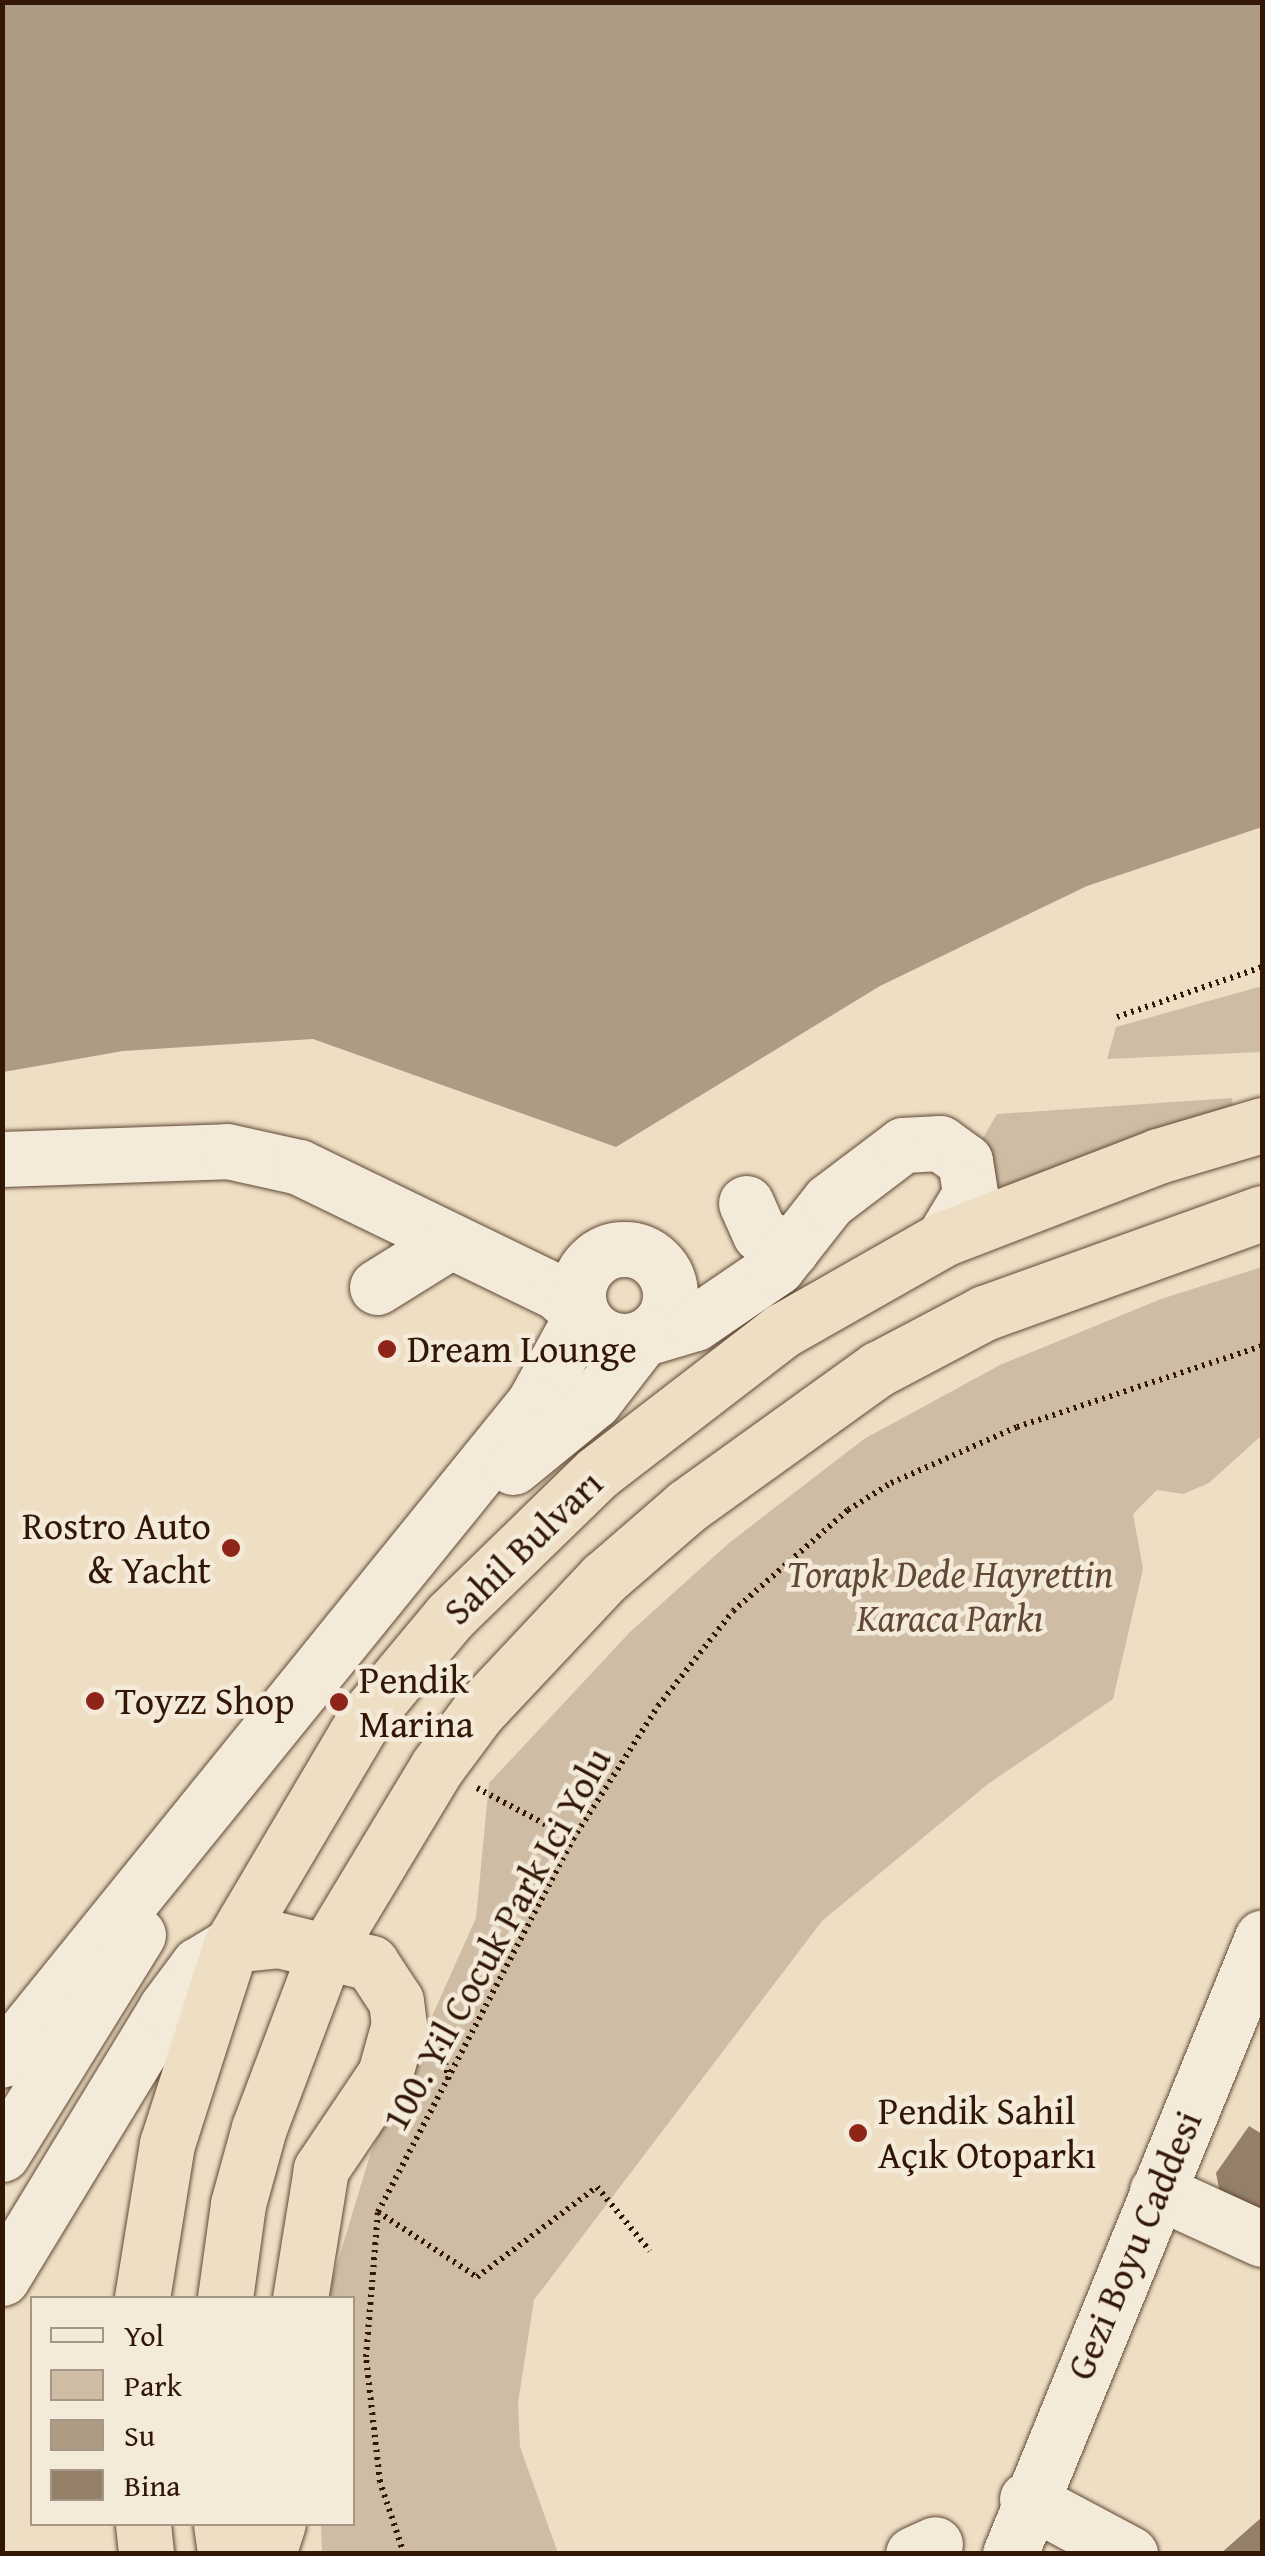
<!DOCTYPE html>
<html>
<head>
<meta charset="utf-8">
<style>
  body { margin:0 }
  #map { position:relative; width:1265px; height:2556px; overflow:hidden; background:#eedfc4; font-family:"Gentium Book Plus",serif }
  div>[style] { position:absolute }
  .green>* { inset:0; background:#cebda4 }
  .water>* { inset:0; background:#ae9b83 }
  .building>* { inset:0; background:#947f69 }
  .path>* { height:6px; margin-top:-3px; transform-origin:0; background:repeating-linear-gradient(90deg,#321706 0 2.5px,transparent 0 7.5px) }
  .roads { filter:drop-shadow(0 0 2px #614936) drop-shadow(0 0 2px #614936) }
  .minor>* { height:55px; margin:-27.5px; padding:0 27.5px; transform-origin:27.5px; border-radius:27.5px; background:#f4ead9 }
  .minor>.ring { margin:-27.5px; padding:0; box-sizing:content-box; background:none; border:55px solid #f4ead9; border-radius:50% }
  .highway>* { height:55px; margin:-27.5px; padding:0 27.5px; transform-origin:27.5px; border-radius:27.5px; background:#eedfc4 }
  .dots>* { width:28px; height:28px; translate:-50% -50%; box-sizing:border-box; border:5px solid #f4ead9; border-radius:50% }
  span { translate:-50% -50%; white-space:nowrap; text-align:center; line-height:1.15; -webkit-text-stroke:9px #f4ead9; paint-order:stroke }
  .poi-label { font-size:38px; color:#321706 }
  .left { translate:0 -50%; text-align:left }
  .right { translate:-100% -50%; text-align:right }
  .street-label { font-size:38px; color:#321706 }
  .park-label { font-size:38px; color:#614935; font-style:italic }
  .frame { position:absolute; inset:0; border:5px solid #321706; pointer-events:none }
  .legend { position:absolute; left:30px; top:2296px; width:325px; height:230px; box-sizing:border-box; background:#f4ead9; border:2px solid #a69685; margin:0; padding:12px 18px; list-style:none; font-size:30px; color:#321706 }
  .legend li { display:flex; align-items:center; gap:20px; height:50px }
  .legend b { width:50px; border:2px solid #a69685 }
</style>
</head>
<body>
<div id="map">
  <div class="green">
    <div style="clip-path:polygon(1262px 986px,1262px 1052px,1107px 1059px,1116px 1027px)"></div>
    <div style="clip-path:polygon(1232px 1098px,1233px 1107px,1006px 1187px,988px 1183px,978px 1146px,997px 1114px)"></div>
    <div style="clip-path:polygon(1262px 1267px,1262px 1435px,1209px 1483px,1183px 1494px,1157px 1490px,1133px 1514px,1143px 1569px,1113px 1699px,988px 1784px,822px 1921px,534px 2300px,518px 2403px,520px 2447px,558px 2553px,322px 2553px,321px 2524px,352px 2524px,352px 2298px,330px 2298px,331px 2284px,371px 2152px,476px 1918px,489px 1783px,630px 1632px,729px 1543px,864px 1439px,1000px 1365px,1161px 1299px)"></div>
  </div>
  <div class="water">
    <div style="clip-path:polygon(2px 3px,1262px 3px,1262px 827px,1087px 886px,880px 986px,616px 1147px,313px 1039px,123px 1051px,3px 1072px)"></div>
  </div>
  <div class="building">
    <div style="clip-path:polygon(1249px 2126px,1262px 2134px,1262px 2222px,1222px 2203px,1216px 2173px)"></div>
    <div style="clip-path:polygon(1262px 2517px,1262px 2554px,1220px 2554px)"></div>
  </div>
  <div class="path">
    <div style="left:1117px;top:1017px;width:153px;rotate:-19deg"></div>
    <div style="left:477px;top:1788px;width:109px;rotate:28deg"></div>
    <div style="left:442px;top:2048px;width:33px;rotate:78deg"></div>
    <div style="left:378px;top:2212px;width:118px;rotate:33.3deg"></div>
    <div style="left:477px;top:2277px;width:150px;rotate:-36.9deg"></div>
    <div style="left:597px;top:2187px;width:83px;rotate:50.4deg"></div>
    <div style="left:404px;top:2554px;width:76px;rotate:-108.4deg"></div>
    <div style="left:380px;top:2482px;width:126px;rotate:-96.4deg"></div>
    <div style="left:366px;top:2357px;width:145px;rotate:-85.3deg"></div>
    <div style="left:378px;top:2212px;width:421px;rotate:-62.4deg"></div>
    <div style="left:573px;top:1839px;width:158px;rotate:-57.4deg"></div>
    <div style="left:658px;top:1706px;width:121px;rotate:-51.7deg"></div>
    <div style="left:733px;top:1611px;width:153px;rotate:-41.3deg"></div>
    <div style="left:848px;top:1510px;width:51px;rotate:-32.1deg"></div>
    <div style="left:891px;top:1483px;width:138px;rotate:-24deg"></div>
    <div style="left:1017px;top:1427px;width:258px;rotate:-18.3deg"></div>
  </div>
  <div class="roads">
    <div class="minor">
      <div style="left:2px;top:1159px;width:225px;rotate:-2deg"></div>
      <div style="left:227px;top:1151px;width:74px;rotate:12.5deg"></div>
      <div style="left:299px;top:1167px;width:287px;rotate:25.9deg"></div>
      <div style="left:557px;top:1292px;width:34px;rotate:43deg"></div>
      <div style="left:582px;top:1315px;width:100px;rotate:118.6deg"></div>
      <div style="left:534px;top:1403px;width:845px;rotate:129deg"></div>
      <div style="left:746px;top:1203px;width:34px;rotate:66deg"></div>
      <div style="left:760px;top:1234px;width:35px;rotate:27deg"></div>
      <div class="ring" style="left:578px;top:1249px;width:37px;height:37px"></div>
      <div style="left:377px;top:1287px;width:87px;rotate:-31.9deg"></div>
      <div style="left:513px;top:1467px;width:104px;rotate:-39.2deg"></div>
      <div style="left:594px;top:1401px;width:78px;rotate:-52.3deg"></div>
      <div style="left:642px;top:1339px;width:55px;rotate:-16.8deg"></div>
      <div style="left:695px;top:1323px;width:99px;rotate:-34.3deg"></div>
      <div style="left:777px;top:1267px;width:84px;rotate:-51.8deg"></div>
      <div style="left:829px;top:1201px;width:93px;rotate:-37.1deg"></div>
      <div style="left:903px;top:1145px;width:37px;rotate:-3deg"></div>
      <div style="left:940px;top:1143px;width:31px;rotate:36deg"></div>
      <div style="left:965px;top:1161px;width:33px;rotate:81deg"></div>
      <div style="left:970px;top:1194px;width:52px;rotate:121deg"></div>
      <div style="left:2px;top:2154px;width:258px;rotate:-58.2deg"></div>
      <div style="left:1157px;top:2191px;width:115px;rotate:24.6deg"></div>
      <div style="left:2px;top:2278px;width:316px;rotate:-58.7deg"></div>
      <div style="left:166px;top:2008px;width:54px;rotate:-53.3deg"></div>
      <div style="left:198px;top:1965px;width:39px;rotate:-31deg"></div>
      <div style="left:1027px;top:2499px;width:117px;rotate:28.1deg"></div>
      <div style="left:913px;top:2554px;width:24px;rotate:-24deg"></div>
      <div style="left:1010px;top:2554px;width:666px;rotate:-67.75deg"></div>
    </div>
    <div class="highway">
      <div style="left:231px;top:1945px;width:48px;rotate:-5.9deg"></div>
      <div style="left:279px;top:1940px;width:95px;rotate:14deg"></div>
      <div style="left:371px;top:1963px;width:45px;rotate:56.7deg"></div>
      <div style="left:396px;top:2001px;width:23px;rotate:83deg"></div>
      <div style="left:399px;top:2024px;width:52px;rotate:105.6deg"></div>
      <div style="left:385px;top:2074px;width:115px;rotate:124deg"></div>
      <div style="left:321px;top:2169px;width:131px;rotate:99.2deg"></div>
      <div style="left:142px;top:2298px;width:156px;rotate:-80.8deg"></div>
      <div style="left:167px;top:2144px;width:209px;rotate:-72.2deg"></div>
      <div style="left:231px;top:1945px;width:264px;rotate:-59.4deg"></div>
      <div style="left:365px;top:1718px;width:133px;rotate:-50.2deg"></div>
      <div style="left:450px;top:1616px;width:205px;rotate:-44.2deg"></div>
      <div style="left:597px;top:1473px;width:235px;rotate:-37.6deg"></div>
      <div style="left:783px;top:1330px;width:184px;rotate:-29.6deg"></div>
      <div style="left:943px;top:1239px;width:230px;rotate:-21.1deg"></div>
      <div style="left:1158px;top:1156px;width:109px;rotate:-16.6deg"></div>
      <div style="left:225px;top:2298px;width:95px;rotate:-82.1deg"></div>
      <div style="left:238px;top:2204px;width:79px;rotate:-74.6deg"></div>
      <div style="left:259px;top:2128px;width:189px;rotate:-69.3deg"></div>
      <div style="left:326px;top:1951px;width:215px;rotate:-58.9deg"></div>
      <div style="left:437px;top:1767px;width:69px;rotate:-53.3deg"></div>
      <div style="left:478px;top:1712px;width:184px;rotate:-46.8deg"></div>
      <div style="left:604px;top:1578px;width:110px;rotate:-40.9deg"></div>
      <div style="left:687px;top:1506px;width:235px;rotate:-35.7deg"></div>
      <div style="left:878px;top:1369px;width:120px;rotate:-27.8deg"></div>
      <div style="left:984px;top:1313px;width:295px;rotate:-19.8deg"></div>
      <div style="left:143px;top:2524px;width:30px;rotate:84deg"></div>
      <div style="left:221px;top:2524px;width:30px;rotate:82deg"></div>
      <div style="left:268px;top:2554px;width:32px;rotate:-72deg"></div>
    </div>
  </div>
  <div class="dots">
    <div style="left:387px;top:1349px;background:#8f2418"></div>
    <div style="left:231px;top:1548px;background:#8f2418"></div>
    <div style="left:95px;top:1701px;background:#8f2418"></div>
    <div style="left:339px;top:1702px;background:#8f2418"></div>
    <div style="left:858px;top:2133px;background:#8f2418"></div>
  </div>
  <div class="poi-label">
    <span class="left" style="left:407px;top:1349px">Dream Lounge</span>
    <span class="right" style="left:211px;top:1548px">Rostro Auto<br>&amp; Yacht</span>
    <span class="left" style="left:359px;top:1702px">Pendik<br>Marina</span>
    <span class="left" style="left:115px;top:1701px">Toyzz Shop</span>
    <span class="left" style="left:878px;top:2133px">Pendik Sahil<br>Açık Otoparkı</span>
  </div>
  <div class="street-label">
    <span style="left:523px;top:1547px;rotate:-44deg">Sahil Bulvarı</span>
    <span style="left:496px;top:1939px;rotate:-61deg">100. Yil Cocuk Park Ici Yolu</span>
    <span style="left:1134px;top:2245px;rotate:-67deg">Gezi Boyu Caddesi</span>
  </div>
  <div class="park-label">
    <span style="left:950px;top:1596px">Torapk Dede Hayrettin<br>Karaca Parkı</span>
  </div>
  <div class="frame"></div>
  <ul class="legend">
  <li><b style="height:12px;background:#f4ead9"></b>Yol</li>
  <li><b style="height:28px;background:#cebda4"></b>Park</li>
  <li><b style="height:28px;background:#ae9b83"></b>Su</li>
  <li><b style="height:28px;background:#947f69"></b>Bina</li>
  </ul>
</div>
</body>
</html>
